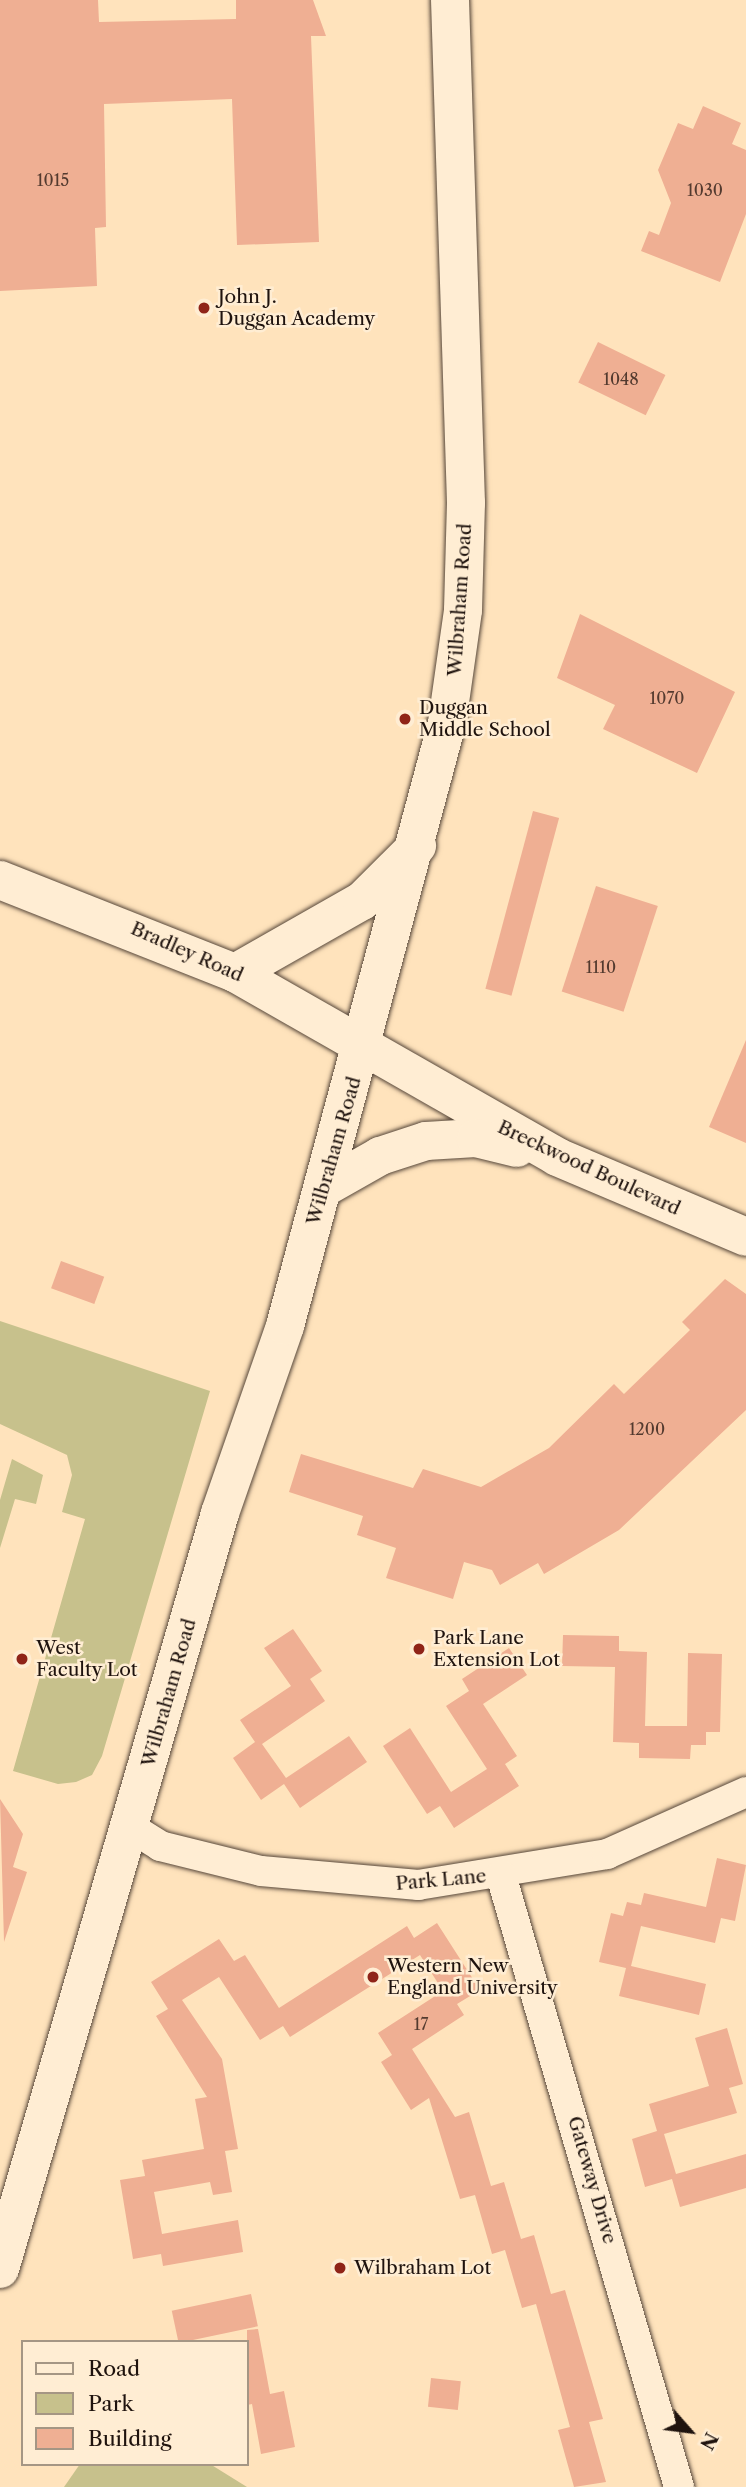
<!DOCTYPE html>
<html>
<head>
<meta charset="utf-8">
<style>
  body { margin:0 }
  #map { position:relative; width:746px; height:2487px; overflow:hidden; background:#ffe3bc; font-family:"Libre Caslon Text",serif }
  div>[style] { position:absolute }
  .green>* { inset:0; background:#c7c18c }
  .building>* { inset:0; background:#efaf93; transform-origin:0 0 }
  .roads { filter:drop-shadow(0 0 2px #57473a) drop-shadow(0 0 2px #57473a) }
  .minor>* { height:30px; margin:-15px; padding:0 15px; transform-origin:15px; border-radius:15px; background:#ffedd3 }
  .secondary>* { height:38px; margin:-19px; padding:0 19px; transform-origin:19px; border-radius:19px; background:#ffedd3 }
  .dots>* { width:19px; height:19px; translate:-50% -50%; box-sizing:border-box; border:4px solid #ffedd3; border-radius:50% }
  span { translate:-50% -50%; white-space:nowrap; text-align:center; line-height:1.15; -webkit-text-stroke:5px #ffedd3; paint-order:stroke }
  .number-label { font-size:16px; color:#533a2f }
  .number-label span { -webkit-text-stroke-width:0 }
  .poi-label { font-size:19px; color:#1f130e }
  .left { translate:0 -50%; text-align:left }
  .street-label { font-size:19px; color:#1f130e }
  .legend { position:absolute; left:21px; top:2340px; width:228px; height:126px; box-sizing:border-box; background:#ffedd3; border:2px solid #a59684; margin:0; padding:9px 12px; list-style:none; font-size:21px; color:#1f130e }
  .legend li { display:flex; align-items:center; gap:14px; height:35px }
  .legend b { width:35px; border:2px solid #a59684 }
  .north { position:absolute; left:655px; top:2396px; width:70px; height:70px; -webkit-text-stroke:5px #ffedd3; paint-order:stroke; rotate:118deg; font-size:19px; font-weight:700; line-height:28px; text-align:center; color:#1f130e }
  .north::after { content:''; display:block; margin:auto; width:24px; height:32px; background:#1f130e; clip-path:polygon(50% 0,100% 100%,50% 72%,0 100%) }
</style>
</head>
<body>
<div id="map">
  <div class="green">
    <div style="clip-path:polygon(0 1321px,210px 1391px,102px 1756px,92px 1775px,76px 1782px,58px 1784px,13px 1771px,85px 1519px,62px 1512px,72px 1475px,67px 1455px,0 1424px)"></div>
    <div style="clip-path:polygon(12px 1459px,43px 1475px,36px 1504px,15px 1499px,0 1548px,0 1500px)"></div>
    <div style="clip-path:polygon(80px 2464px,210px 2464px,247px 2487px,64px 2487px)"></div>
  </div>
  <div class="building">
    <div style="clip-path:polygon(0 0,98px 0,99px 22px,236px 19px,236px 0,313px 0,326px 36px,311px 36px,319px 242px,237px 245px,232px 99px,104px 104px,106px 227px,95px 228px,97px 286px,0 291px)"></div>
    <div style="clip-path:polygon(703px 106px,741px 123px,732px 144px,746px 150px,746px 214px,720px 282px,641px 251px,649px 231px,659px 235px,671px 203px,658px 170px,678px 123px,693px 129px)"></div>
    <div style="left:598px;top:342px;width:75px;height:45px;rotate:26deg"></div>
    <div style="clip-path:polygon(580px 614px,735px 692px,697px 773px,603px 729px,615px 705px,557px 678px)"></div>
    <div style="left:533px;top:811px;width:27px;height:184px;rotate:15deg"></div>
    <div style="left:596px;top:886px;width:65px;height:111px;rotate:18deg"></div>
    <div style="clip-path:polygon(746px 1040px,746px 1143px,709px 1127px)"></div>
    <div style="left:61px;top:1261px;width:46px;height:29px;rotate:20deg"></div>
    <div style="clip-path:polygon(725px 1279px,746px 1294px,746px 1410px,619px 1530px,544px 1574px,538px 1563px,500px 1585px,492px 1570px,464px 1562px,453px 1599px,386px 1578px,396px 1548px,357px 1535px,363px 1516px,289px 1492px,301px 1454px,413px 1488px,423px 1469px,481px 1487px,549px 1448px,614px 1384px,624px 1394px,690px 1330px,682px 1322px)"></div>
    <div style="clip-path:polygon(293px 1629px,322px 1671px,310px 1679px,325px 1701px,262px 1744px,286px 1778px,349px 1736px,367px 1762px,300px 1808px,284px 1784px,261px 1800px,233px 1758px,255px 1742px,240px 1720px,291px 1686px,264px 1648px)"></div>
    <div style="clip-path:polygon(563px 1635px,619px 1636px,619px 1651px,647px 1652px,645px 1726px,687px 1726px,688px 1653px,722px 1654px,720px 1732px,706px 1732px,706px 1745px,691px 1745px,690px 1759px,639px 1758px,639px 1743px,613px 1742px,615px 1667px,562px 1666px)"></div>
    <div style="clip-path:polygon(509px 1648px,527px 1675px,483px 1704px,517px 1756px,505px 1764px,519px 1786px,454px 1828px,440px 1806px,427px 1814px,383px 1746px,410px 1728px,451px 1792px,487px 1769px,446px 1706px,469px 1691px,462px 1679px)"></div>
    <div style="clip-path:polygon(0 1799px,23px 1834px,13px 1867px,27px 1872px,4px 1942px)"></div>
    <div style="clip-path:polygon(717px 1858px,746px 1865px,735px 1921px,721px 1918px,715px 1943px,641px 1926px,631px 1966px,706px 1984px,699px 2015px,619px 1996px,626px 1968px,599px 1962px,611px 1913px,623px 1916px,627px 1902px,641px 1905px,644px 1893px,706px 1907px)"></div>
    <div style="clip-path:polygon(437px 1923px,480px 1990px,457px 2004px,464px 2015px,412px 2049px,455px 2117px,469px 2112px,491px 2186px,504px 2182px,521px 2239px,534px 2235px,551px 2294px,565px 2290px,603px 2419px,589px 2422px,606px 2482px,574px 2487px,558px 2430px,570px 2427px,536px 2304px,522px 2308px,505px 2250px,492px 2254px,475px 2195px,460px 2199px,429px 2098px,411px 2110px,381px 2062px,392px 2055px,378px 2033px,443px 1991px,420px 1955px,290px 2037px,283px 2026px,260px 2040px,219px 1977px,182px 2000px,222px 2059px,238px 2149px,225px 2151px,232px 2192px,213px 2195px,210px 2182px,154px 2192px,162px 2234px,238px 2220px,243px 2252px,163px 2266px,161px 2254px,133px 2259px,120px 2180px,145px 2176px,142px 2160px,204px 2149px,195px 2099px,207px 2097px,156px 2016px,168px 2009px,151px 1982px,219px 1939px,234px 1961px,245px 1955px,279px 2008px,407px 1926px,414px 1938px)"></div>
    <div style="clip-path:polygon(727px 2028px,743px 2084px,729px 2088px,737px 2113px,664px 2134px,676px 2174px,746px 2154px,746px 2188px,680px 2207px,672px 2179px,645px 2187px,632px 2139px,657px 2131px,649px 2104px,709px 2086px,695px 2038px)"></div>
    <div style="left:251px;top:2294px;width:33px;height:81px;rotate:78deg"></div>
    <div style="clip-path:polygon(258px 2329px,270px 2394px,284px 2391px,295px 2447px,261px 2454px,252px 2404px,247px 2405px,247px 2330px)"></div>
    <div style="left:431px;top:2378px;width:30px;height:29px;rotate:6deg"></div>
  </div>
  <div class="roads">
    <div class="minor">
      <div style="left:130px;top:1827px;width:36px;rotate:32deg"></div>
      <div style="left:160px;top:1846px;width:104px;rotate:13.9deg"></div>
      <div style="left:261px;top:1871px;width:158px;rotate:5.1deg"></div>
      <div style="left:418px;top:1885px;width:192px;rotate:-9.3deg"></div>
      <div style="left:607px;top:1854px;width:152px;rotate:-24deg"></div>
      <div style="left:501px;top:1875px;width:637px;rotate:73.78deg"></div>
    </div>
    <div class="secondary">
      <div style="left:0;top:880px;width:253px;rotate:21.6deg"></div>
      <div style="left:235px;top:973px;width:371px;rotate:29.7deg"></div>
      <div style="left:557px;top:1157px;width:205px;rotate:22.9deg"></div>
      <div style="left:235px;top:973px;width:146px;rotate:-29.6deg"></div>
      <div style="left:362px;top:901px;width:78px;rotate:-45deg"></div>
      <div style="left:322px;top:1189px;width:67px;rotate:-29.6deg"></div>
      <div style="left:380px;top:1156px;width:48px;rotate:-18.1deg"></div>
      <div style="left:426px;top:1141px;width:50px;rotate:-3.4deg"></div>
      <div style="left:476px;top:1138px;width:42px;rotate:13.7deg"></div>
      <div style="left:0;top:2269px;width:787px;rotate:-73.77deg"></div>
      <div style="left:220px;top:1513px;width:198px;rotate:-70.8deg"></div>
      <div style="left:285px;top:1326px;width:624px;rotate:-74.96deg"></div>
      <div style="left:447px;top:723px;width:114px;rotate:-81.9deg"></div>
      <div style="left:463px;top:610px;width:107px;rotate:-88.4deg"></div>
      <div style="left:466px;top:503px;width:503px;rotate:-91.82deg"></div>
    </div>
  </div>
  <div class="dots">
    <div style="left:204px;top:308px;background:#8f2418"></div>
    <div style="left:405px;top:719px;background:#8f2418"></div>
    <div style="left:419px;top:1649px;background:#8f2418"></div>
    <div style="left:22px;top:1659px;background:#8f2418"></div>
    <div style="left:373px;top:1977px;background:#8f2418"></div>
    <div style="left:340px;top:2268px;background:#8f2418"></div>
  </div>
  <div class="number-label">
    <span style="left:53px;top:180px">1015</span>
    <span style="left:705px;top:190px">1030</span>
    <span style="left:621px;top:379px">1048</span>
    <span style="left:667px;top:698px">1070</span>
    <span style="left:601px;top:967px">1110</span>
    <span style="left:647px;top:1429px">1200</span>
    <span style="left:421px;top:2024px">17</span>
  </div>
  <div class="poi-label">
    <span class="left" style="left:218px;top:308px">John J.<br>Duggan Academy</span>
    <span class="left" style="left:419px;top:719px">Duggan<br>Middle School</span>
    <span class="left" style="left:433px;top:1649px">Park Lane<br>Extension Lot</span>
    <span class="left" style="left:36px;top:1659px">West<br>Faculty Lot</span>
    <span class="left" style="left:387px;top:1977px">Western New<br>England University</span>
    <span class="left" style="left:354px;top:2268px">Wilbraham Lot</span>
  </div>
  <div class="street-label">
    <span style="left:460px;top:600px;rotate:-86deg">Wilbraham Road</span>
    <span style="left:187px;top:952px;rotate:24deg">Bradley Road</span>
    <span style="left:334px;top:1151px;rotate:-74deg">Wilbraham Road</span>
    <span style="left:589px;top:1168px;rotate:25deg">Breckwood Boulevard</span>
    <span style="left:169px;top:1693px;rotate:-74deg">Wilbraham Road</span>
    <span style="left:441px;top:1880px;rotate:-5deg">Park Lane</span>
    <span style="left:592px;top:2180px;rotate:74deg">Gateway Drive</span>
  </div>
  <ul class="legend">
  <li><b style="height:9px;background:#ffedd3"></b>Road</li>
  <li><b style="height:19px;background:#c7c18c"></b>Park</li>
  <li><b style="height:19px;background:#efaf93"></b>Building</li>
  </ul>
  <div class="north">N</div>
</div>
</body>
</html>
